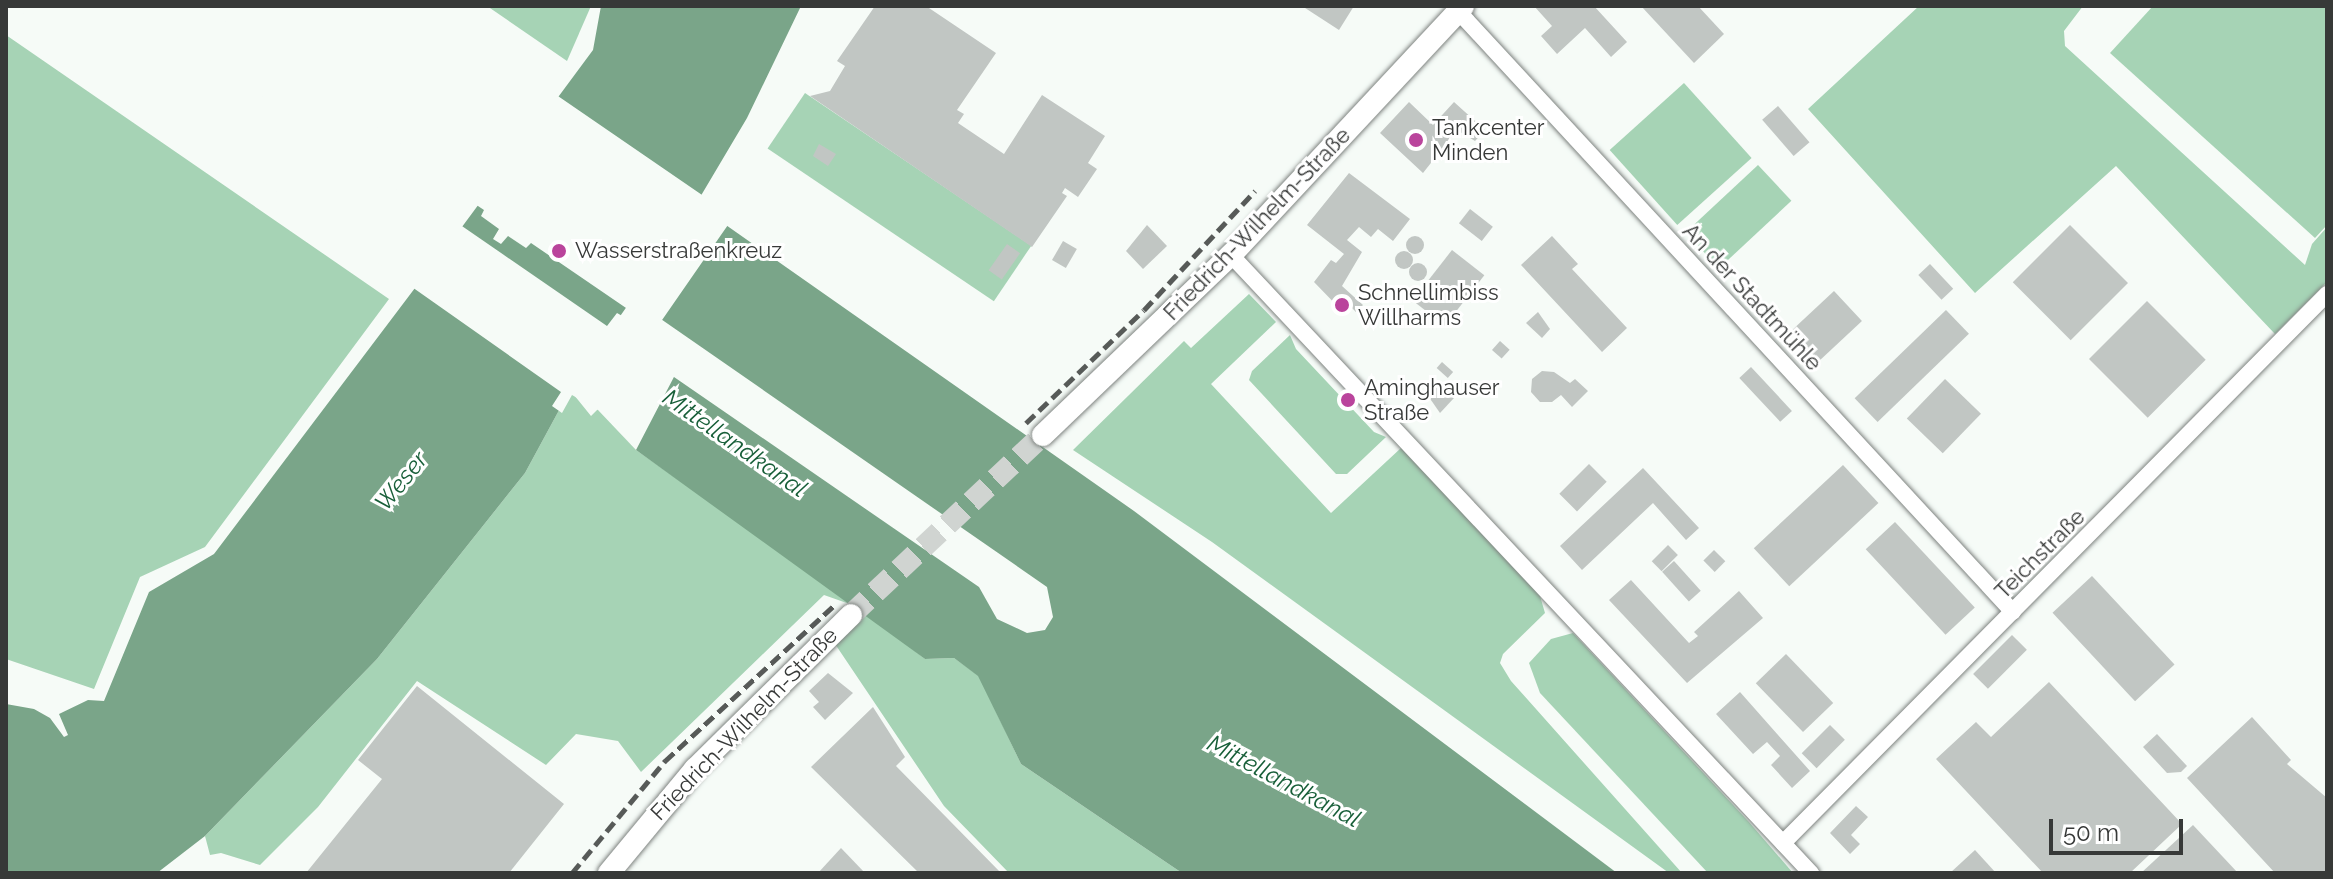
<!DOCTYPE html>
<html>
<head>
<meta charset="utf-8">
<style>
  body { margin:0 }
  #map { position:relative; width:2333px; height:879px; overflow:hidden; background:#f6fbf7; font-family:Raleway,sans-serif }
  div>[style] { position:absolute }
  .green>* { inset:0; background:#a6d3b5; transform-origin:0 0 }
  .water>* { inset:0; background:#7aa589 }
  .pier>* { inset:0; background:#f6fbf7 }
  .building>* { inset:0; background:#c1c6c3; transform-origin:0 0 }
  .round { border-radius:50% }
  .secondary-tunnel>* { height:22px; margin-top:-11px; transform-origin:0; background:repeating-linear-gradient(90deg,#d0d4d1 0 22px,transparent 0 33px) }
  .roads { filter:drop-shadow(0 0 2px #7e8380) drop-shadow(0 0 2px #7e8380) }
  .street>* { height:16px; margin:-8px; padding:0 8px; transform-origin:8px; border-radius:8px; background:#fff }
  .secondary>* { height:22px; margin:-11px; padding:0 11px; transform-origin:11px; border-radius:11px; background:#fff }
  .rail>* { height:5px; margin-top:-2.5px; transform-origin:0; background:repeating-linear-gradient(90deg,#575a58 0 12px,transparent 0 18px) }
  .dots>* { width:22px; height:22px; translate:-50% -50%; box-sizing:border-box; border:4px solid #fff; border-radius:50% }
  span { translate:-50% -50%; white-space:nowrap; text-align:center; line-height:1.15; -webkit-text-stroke:6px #fff; paint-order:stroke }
  .poi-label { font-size:22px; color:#373938 }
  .left { translate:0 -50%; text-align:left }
  .street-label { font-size:22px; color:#373938 }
  .water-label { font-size:24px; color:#185f39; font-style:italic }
  .frame { position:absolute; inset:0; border:8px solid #373938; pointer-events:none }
  .scale { position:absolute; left:2049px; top:819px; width:134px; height:36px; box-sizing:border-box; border:4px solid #373938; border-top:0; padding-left:10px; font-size:24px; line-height:28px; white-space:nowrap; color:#373938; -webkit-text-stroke:6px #fff; paint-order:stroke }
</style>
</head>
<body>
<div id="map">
  <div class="green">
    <div style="clip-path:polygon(487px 6px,591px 6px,567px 61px)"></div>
    <div style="clip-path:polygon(1919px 6px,2083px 6px,2064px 31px,2065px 46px,2305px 265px,2312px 244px,2327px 227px,2327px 282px,2275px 334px,2116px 166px,1975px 293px,1808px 109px)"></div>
    <div style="clip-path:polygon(2153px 6px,2327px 8px,2327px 225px,2315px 238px,2110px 53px)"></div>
    <div style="clip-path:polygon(6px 35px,389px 299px,205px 547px,140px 577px,94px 689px,6px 659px)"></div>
    <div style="left:1684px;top:83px;width:101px;height:100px;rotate:48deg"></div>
    <div style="left:805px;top:93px;width:273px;height:67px;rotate:34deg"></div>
    <div style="left:1758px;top:165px;width:49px;height:99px;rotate:47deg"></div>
    <div style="clip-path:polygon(1249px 294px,1276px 322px,1211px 384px,1331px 513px,1401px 448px,1540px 596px,1545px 613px,1503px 654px,1500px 663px,1511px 681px,1682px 873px,1669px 873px,1212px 542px,1073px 450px,1184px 341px,1191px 348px)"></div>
    <div style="clip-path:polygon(1290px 335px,1296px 349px,1374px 432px,1386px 437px,1347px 474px,1336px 474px,1249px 380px,1252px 371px)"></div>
    <div style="clip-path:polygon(570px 390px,591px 416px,598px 409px,636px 450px,859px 607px,925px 659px,954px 658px,979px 676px,1021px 764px,1182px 873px,1009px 873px,944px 806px,829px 635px,858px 607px,824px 595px,641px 772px,618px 741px,576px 734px,546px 765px,417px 681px,318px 807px,260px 865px,221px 853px,210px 855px,205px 836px,377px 659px,525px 473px)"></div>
    <div style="clip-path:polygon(1573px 633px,1749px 822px,1793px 873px,1708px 873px,1540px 693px,1529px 663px,1551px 639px)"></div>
  </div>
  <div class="water">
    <div style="clip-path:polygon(evenodd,17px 6px,456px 235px,593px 50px,601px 6px,801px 6px,747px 118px,696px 204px,1134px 511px,1617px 873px,1182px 873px,1021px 764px,978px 676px,954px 658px,925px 659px,636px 450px,598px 409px,570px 390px,525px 473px,377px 659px,205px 836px,157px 873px,6px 873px,6px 704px,34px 709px,50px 718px,64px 737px,68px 735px,59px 714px,88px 700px,104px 701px,149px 592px,214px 554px,418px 284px,17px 6px,632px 299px,1047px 587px,1053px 617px,1045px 630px,1027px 633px,997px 619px,979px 587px,674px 377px,638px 361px,605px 338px,632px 299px)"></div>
  </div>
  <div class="pier">
    <div style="clip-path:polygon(13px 6px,132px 6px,455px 230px,459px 224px,607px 326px,617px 313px,624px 317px,610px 337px,676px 373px,636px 450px,598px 410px,572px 395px,562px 413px,552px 406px,561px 392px)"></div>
    <div style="clip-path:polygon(203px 6px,417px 6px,552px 99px,555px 94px,705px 197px,701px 203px,730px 222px,660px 323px,633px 304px,629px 310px,531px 243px,526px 248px,508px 236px,501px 244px,493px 239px,499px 229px,481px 216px,484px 210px,475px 204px,479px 198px)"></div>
  </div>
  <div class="building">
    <div style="clip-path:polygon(875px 6px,926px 6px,996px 53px,957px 110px,964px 114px,958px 123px,1004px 154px,1042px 95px,1105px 136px,1088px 163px,1097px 169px,1078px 197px,1065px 188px,1062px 193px,1067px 196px,1032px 247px,810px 96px,830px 91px,845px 66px,837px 61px)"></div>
    <div style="clip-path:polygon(1302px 6px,1354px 6px,1339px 30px)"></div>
    <div style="clip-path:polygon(1534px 6px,1594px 6px,1627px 42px,1611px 57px,1585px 28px,1557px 54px,1541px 36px,1552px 26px)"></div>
    <div style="clip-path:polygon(1641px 6px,1698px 6px,1724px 34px,1694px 63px)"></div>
    <div style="clip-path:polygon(1409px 102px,1433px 125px,1454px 102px,1485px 130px,1475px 141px,1457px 130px,1423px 173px,1380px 133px)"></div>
    <div style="left:1778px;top:106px;width:48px;height:21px;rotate:49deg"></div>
    <div style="clip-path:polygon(819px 144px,836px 154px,828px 166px,813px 156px)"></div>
    <div style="clip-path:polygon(1349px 173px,1410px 219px,1393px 241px,1378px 229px,1371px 237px,1359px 227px,1347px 240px,1362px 252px,1342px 286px,1363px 305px,1356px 312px,1350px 306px,1344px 313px,1314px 282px,1331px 260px,1336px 263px,1344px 254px,1307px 225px)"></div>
    <div style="left:1470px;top:209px;width:29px;height:18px;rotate:38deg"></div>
    <div style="clip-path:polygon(1147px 225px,1167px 246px,1143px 269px,1126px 251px)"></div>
    <div style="left:2070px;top:225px;width:82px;height:81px;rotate:45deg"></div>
    <div style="clip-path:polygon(1552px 236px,1578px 264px,1572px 269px,1627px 328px,1602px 352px,1521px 265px)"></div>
    <div class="round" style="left:1406px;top:236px;width:18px;height:18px"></div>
    <div style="left:1063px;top:241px;width:16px;height:22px;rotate:30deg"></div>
    <div style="left:1007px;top:244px;width:16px;height:32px;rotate:35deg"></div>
    <div style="left:1452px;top:250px;width:41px;height:64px;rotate:38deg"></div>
    <div class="round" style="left:1395px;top:251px;width:18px;height:18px"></div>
    <div class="round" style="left:1409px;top:263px;width:18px;height:18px"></div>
    <div style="left:1930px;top:264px;width:34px;height:16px;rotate:47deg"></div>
    <div style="left:1834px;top:291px;width:41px;height:59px;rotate:47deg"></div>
    <div style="left:2147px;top:301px;width:83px;height:82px;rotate:45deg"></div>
    <div style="left:1946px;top:310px;width:33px;height:127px;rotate:46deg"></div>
    <div style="clip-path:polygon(1538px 312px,1550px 329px,1542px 338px,1526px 323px)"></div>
    <div style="left:1500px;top:341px;width:13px;height:12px;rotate:42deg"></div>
    <div style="left:1442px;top:362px;width:15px;height:8px;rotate:42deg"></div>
    <div style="left:1751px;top:367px;width:60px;height:16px;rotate:47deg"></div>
    <div style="clip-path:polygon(1542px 371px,1554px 372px,1570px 383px,1575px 379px,1588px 391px,1572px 407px,1561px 395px,1552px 402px,1540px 402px,1531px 392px,1532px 379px)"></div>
    <div style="clip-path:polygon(1435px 379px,1454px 398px,1440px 413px,1424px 390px)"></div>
    <div style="left:1945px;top:379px;width:50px;height:55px;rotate:44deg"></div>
    <div style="left:1589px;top:464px;width:25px;height:42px;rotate:45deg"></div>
    <div style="left:1843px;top:465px;width:52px;height:122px;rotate:47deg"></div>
    <div style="clip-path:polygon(1643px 468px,1699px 528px,1686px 540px,1653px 503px,1582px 570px,1560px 546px)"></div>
    <div style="left:1895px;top:522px;width:117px;height:40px;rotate:47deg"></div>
    <div style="left:1668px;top:545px;width:14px;height:23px;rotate:45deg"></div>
    <div style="left:1714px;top:550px;width:16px;height:15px;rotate:45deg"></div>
    <div style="left:1674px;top:561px;width:40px;height:16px;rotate:48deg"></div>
    <div style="left:2092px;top:576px;width:121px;height:54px;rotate:47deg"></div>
    <div style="clip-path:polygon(1631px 580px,1689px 643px,1698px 636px,1694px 632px,1739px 591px,1763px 618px,1687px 683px,1609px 600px)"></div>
    <div style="left:2012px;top:635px;width:21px;height:55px;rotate:45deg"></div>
    <div style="left:1786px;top:654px;width:68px;height:42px;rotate:46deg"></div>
    <div style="clip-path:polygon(828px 673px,853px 693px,825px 720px,813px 707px,819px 702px,809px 691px)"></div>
    <div style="clip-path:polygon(2049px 682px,2182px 824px,2130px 873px,2043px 873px,1936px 759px,1976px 722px,1991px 737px)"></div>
    <div style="clip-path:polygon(417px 686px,564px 804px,509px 873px,306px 873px,382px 779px,358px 760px)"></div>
    <div style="clip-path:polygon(1740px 692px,1810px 771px,1792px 788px,1771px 765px,1780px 756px,1767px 742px,1753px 754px,1716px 714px)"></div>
    <div style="clip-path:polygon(873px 707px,905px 757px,896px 766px,1001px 873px,919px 873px,811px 767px)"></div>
    <div style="clip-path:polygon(2252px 717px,2291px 760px,2287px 764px,2327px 798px,2327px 873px,2275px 873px,2187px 778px)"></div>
    <div style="left:1830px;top:725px;width:21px;height:40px;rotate:45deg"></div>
    <div style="clip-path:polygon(2157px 734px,2187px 766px,2181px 772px,2167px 773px,2143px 747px)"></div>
    <div style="clip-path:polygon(1856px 806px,1868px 817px,1851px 835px,1860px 844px,1850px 854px,1830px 833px)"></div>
    <div style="clip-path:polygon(2193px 825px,2238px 873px,2141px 873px)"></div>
    <div style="clip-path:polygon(841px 848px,865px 873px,818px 873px)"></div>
    <div style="clip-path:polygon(1975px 850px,1996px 873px,1950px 873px)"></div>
  </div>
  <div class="secondary-tunnel">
    <div style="left:851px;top:615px;width:263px;rotate:-43.2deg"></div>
  </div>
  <div class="roads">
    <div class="street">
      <div style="left:1458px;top:11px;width:818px;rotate:47.28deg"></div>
      <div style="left:1231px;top:255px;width:848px;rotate:46.82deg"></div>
      <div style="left:1783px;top:843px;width:773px;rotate:-45.26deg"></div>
    </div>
    <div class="secondary">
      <div style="left:1043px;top:435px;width:260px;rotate:-43.8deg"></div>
      <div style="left:1231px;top:255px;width:340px;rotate:-47deg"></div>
      <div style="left:609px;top:873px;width:135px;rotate:-50.4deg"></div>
      <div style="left:695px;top:769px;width:219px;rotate:-44.6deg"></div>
    </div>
  </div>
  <div class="rail">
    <div style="left:1026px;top:423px;width:163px;rotate:-43.8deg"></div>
    <div style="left:1144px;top:310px;width:163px;rotate:-47deg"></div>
    <div style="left:572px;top:873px;width:146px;rotate:-50.3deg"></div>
    <div style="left:665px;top:761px;width:232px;rotate:-42.6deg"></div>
  </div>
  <div class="dots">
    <div style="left:1416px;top:140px;background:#ba449c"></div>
    <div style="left:559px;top:251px;background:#ba449c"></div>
    <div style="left:1342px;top:305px;background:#ba449c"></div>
    <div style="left:1348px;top:400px;background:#ba449c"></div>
  </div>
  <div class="poi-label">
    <span class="left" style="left:1432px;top:140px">Tankcenter<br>Minden</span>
    <span class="left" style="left:575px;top:251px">Wasserstraßenkreuz</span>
    <span class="left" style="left:1358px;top:305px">Schnellimbiss<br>Willharms</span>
    <span class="left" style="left:1364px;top:400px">Aminghauser<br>Straße</span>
  </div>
  <div class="street-label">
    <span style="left:1257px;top:224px;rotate:-46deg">Friedrich-Wilhelm-Straße</span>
    <span style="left:1752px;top:297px;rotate:47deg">An der Stadtmühle</span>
    <span style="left:2040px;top:554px;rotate:-45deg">Teichstraße</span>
    <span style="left:744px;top:724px;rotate:-46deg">Friedrich-Wilhelm-Straße</span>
  </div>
  <div class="water-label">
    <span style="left:735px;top:443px;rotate:35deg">Mittellandkanal</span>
    <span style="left:401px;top:481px;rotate:-51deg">Weser</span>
    <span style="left:1284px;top:781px;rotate:28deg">Mittellandkanal</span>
  </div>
  <div class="frame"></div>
  <div class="scale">50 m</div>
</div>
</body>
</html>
